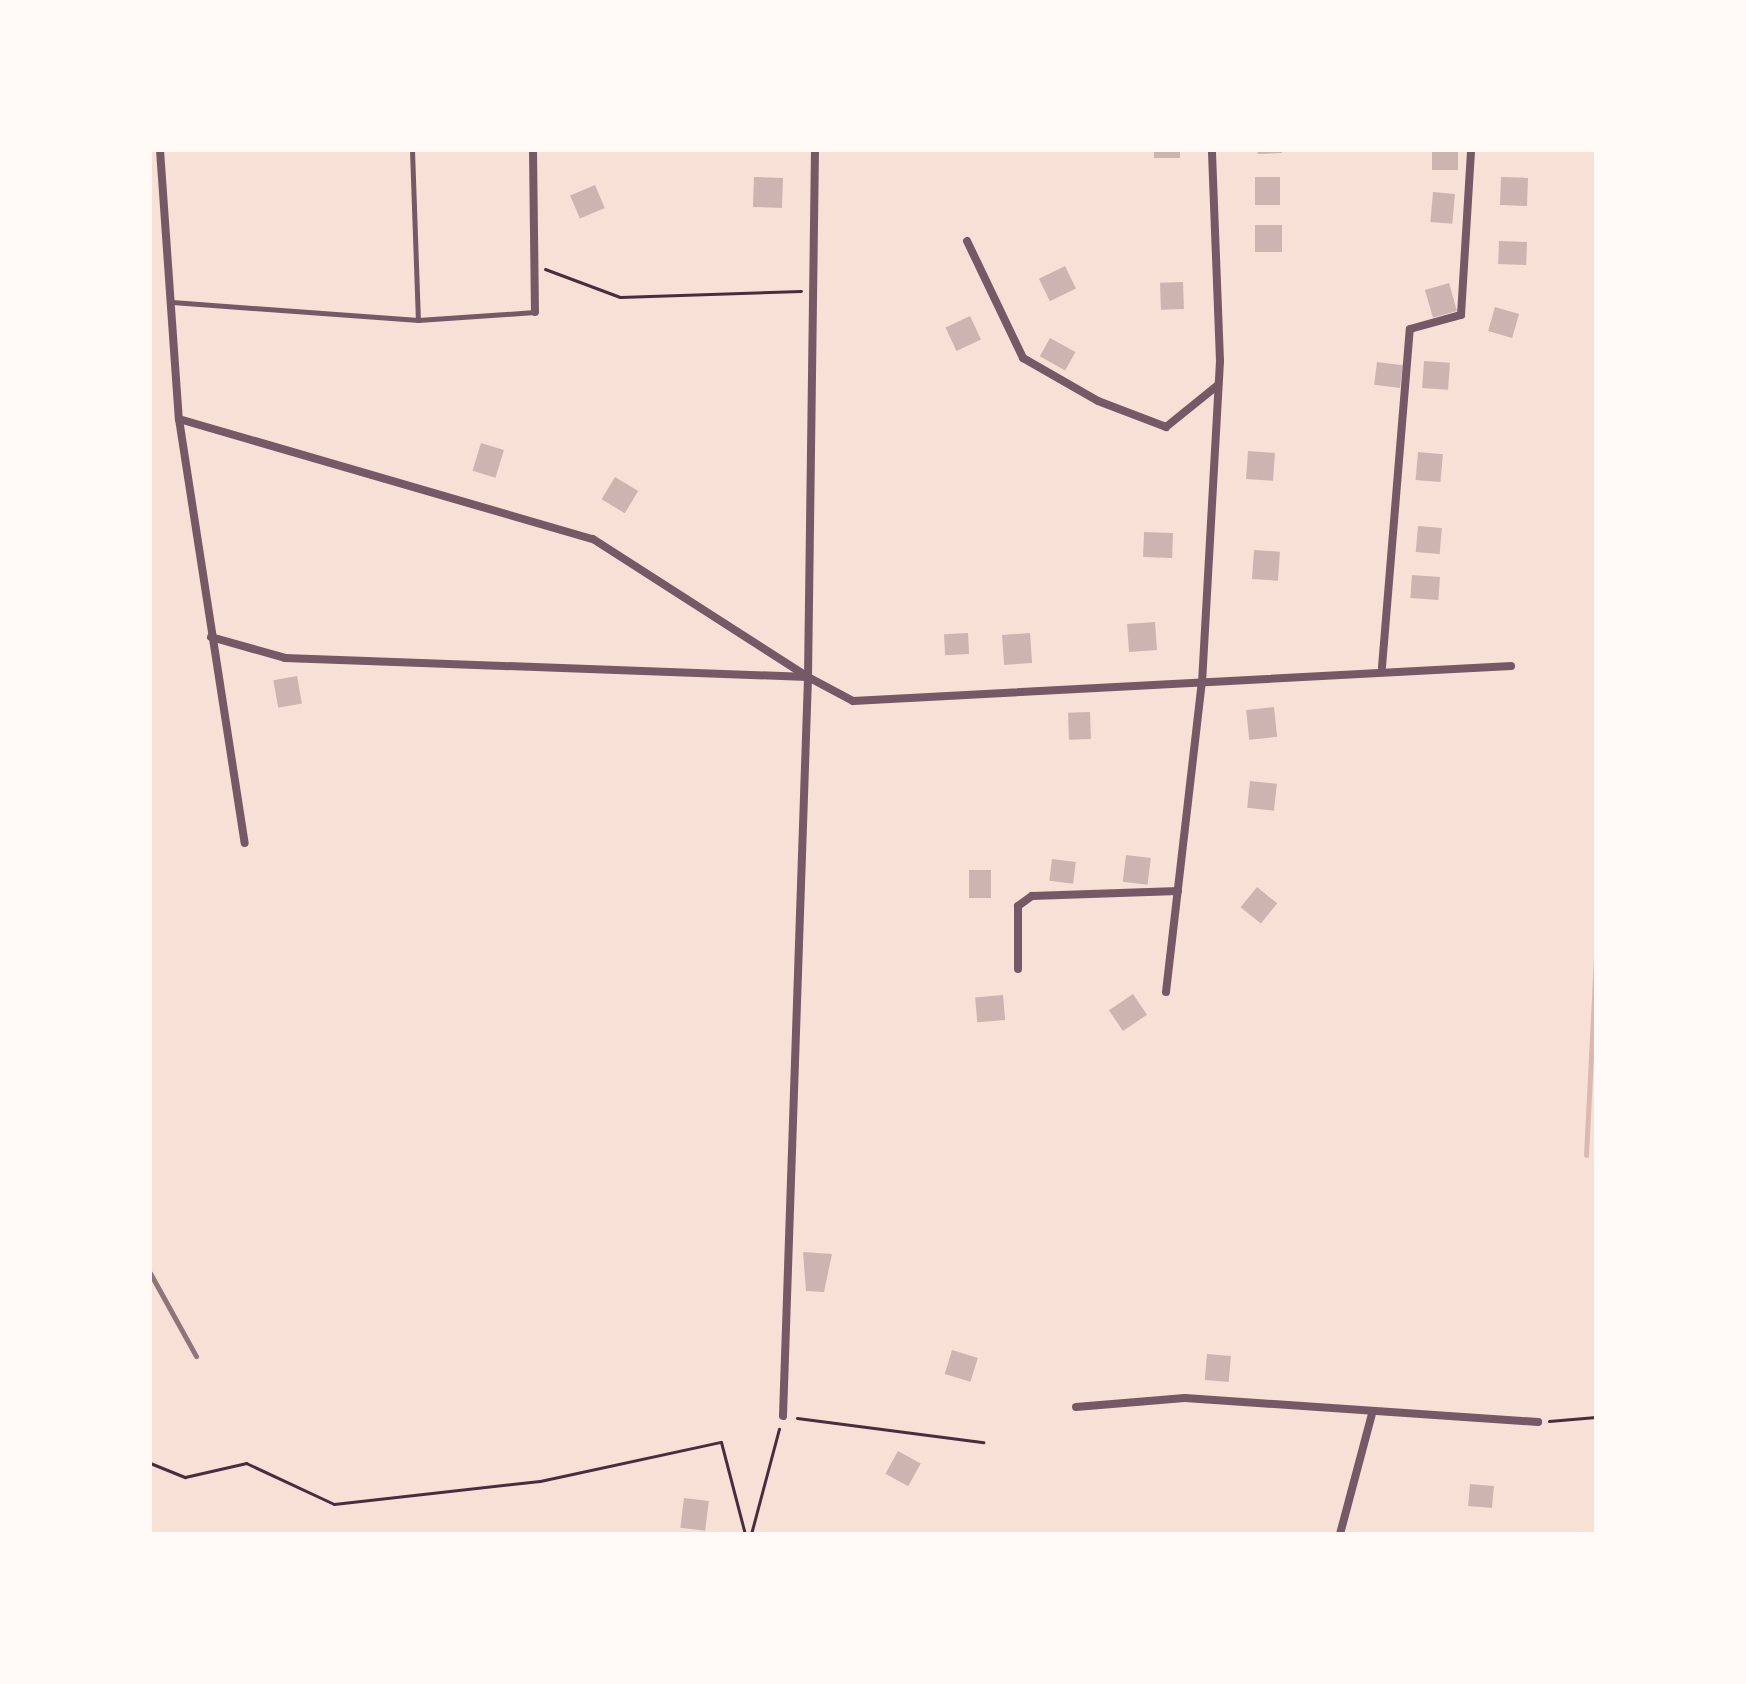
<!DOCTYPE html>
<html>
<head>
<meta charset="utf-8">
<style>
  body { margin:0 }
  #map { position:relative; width:1746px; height:1684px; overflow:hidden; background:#f7e1d7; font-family:"Nunito Sans",sans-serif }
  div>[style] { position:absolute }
  .stream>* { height:5px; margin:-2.5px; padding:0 2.5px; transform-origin:2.5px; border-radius:2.5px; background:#dcb8b0 }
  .building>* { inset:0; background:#ccb4b1; transform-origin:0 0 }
  .path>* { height:3px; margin:-1.5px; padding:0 1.5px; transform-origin:1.5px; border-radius:1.5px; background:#4a2c40 }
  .service>* { height:5px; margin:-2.5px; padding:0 2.5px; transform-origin:2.5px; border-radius:2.5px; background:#755966 }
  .minor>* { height:8px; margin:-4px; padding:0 4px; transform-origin:4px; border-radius:4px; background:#755966 }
  .rail>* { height:5px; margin:-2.5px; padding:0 2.5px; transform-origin:2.5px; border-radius:2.5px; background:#8f747c }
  span { translate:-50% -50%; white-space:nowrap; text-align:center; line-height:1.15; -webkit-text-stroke:6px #fffaf5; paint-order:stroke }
  .frame { position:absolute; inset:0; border:152px solid #fffaf5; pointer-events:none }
</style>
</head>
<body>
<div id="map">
  <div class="stream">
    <div style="left:1586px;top:1155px;width:198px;rotate:-87.1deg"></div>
  </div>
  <div class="building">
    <div style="left:1154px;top:150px;width:26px;height:8px"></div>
    <div style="clip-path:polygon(1257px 150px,1282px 150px,1282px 153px,1258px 154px)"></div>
    <div style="left:1432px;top:150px;width:26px;height:20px"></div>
    <div style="left:754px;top:177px;width:29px;height:30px;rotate:2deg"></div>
    <div style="left:1255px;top:177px;width:25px;height:28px"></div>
    <div style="left:1501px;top:177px;width:27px;height:28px;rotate:2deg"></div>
    <div style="left:595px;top:185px;width:25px;height:27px;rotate:67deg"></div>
    <div style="left:1433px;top:192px;width:22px;height:30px;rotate:5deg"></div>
    <div style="left:1255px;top:225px;width:27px;height:27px"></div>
    <div style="left:1499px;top:241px;width:28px;height:23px;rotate:2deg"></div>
    <div style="left:1065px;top:266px;width:25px;height:29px;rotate:64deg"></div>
    <div style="left:1183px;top:282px;width:27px;height:23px;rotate:88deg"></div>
    <div style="left:1449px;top:283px;width:29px;height:25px;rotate:74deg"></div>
    <div style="left:1495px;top:307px;width:25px;height:25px;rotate:16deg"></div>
    <div style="left:970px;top:316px;width:26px;height:27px;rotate:65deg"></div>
    <div style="left:1050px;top:338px;width:29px;height:21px;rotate:29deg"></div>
    <div style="left:1424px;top:361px;width:26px;height:27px;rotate:4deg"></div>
    <div style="left:1377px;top:362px;width:26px;height:23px;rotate:7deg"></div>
    <div style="left:481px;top:443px;width:24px;height:29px;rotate:17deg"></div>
    <div style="left:1248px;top:451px;width:27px;height:28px;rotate:4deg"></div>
    <div style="left:1418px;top:452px;width:25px;height:28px;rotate:5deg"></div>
    <div style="left:615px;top:477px;width:27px;height:26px;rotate:31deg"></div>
    <div style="left:1418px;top:526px;width:24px;height:26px;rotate:5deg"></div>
    <div style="left:1144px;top:532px;width:29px;height:25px;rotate:2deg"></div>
    <div style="left:1254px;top:550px;width:26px;height:29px;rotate:4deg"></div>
    <div style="left:1412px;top:575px;width:28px;height:23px;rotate:4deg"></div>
    <div style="left:1155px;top:622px;width:28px;height:28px;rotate:86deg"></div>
    <div style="left:968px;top:633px;width:21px;height:24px;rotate:87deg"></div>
    <div style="left:1030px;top:633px;width:30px;height:28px;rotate:86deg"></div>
    <div style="left:297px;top:676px;width:28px;height:24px;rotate:80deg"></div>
    <div style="left:1274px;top:707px;width:30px;height:28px;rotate:84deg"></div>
    <div style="left:1090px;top:712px;width:27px;height:22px;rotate:88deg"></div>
    <div style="left:1250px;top:781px;width:27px;height:27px;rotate:6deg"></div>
    <div style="left:1126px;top:855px;width:25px;height:27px;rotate:7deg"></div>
    <div style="left:1052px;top:859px;width:24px;height:22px;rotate:7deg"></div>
    <div style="left:969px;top:870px;width:22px;height:28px"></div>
    <div style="left:1257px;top:887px;width:26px;height:26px;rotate:39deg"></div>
    <div style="left:1133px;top:994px;width:25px;height:29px;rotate:56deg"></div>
    <div style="left:1003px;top:995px;width:25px;height:28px;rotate:85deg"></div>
    <div style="clip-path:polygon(803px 1252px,832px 1254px,824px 1292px,806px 1291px)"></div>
    <div style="left:952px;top:1350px;width:27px;height:25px;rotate:17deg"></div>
    <div style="left:1207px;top:1354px;width:24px;height:26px;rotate:5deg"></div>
    <div style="left:898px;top:1451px;width:26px;height:26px;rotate:29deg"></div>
    <div style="left:1470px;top:1484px;width:24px;height:22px;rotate:5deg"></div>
    <div style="left:684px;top:1498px;width:25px;height:30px;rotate:7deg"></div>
  </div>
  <div class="path">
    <div style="left:545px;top:269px;width:80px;rotate:20.5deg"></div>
    <div style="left:620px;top:297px;width:181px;rotate:-1.9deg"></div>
    <div style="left:797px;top:1418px;width:188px;rotate:7.4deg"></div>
    <div style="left:1549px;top:1421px;width:47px;rotate:-4.9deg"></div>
    <div style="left:150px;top:1463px;width:38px;rotate:22deg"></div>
    <div style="left:185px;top:1477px;width:63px;rotate:-12.9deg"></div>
    <div style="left:246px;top:1463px;width:97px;rotate:25deg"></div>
    <div style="left:334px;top:1504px;width:207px;rotate:-6.4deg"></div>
    <div style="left:540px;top:1481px;width:185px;rotate:-12.2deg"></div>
    <div style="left:721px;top:1442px;width:95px;rotate:75.4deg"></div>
    <div style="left:751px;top:1534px;width:109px;rotate:-75.1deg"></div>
  </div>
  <div class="service">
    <div style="left:412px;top:150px;width:170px;rotate:88deg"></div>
    <div style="left:172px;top:302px;width:247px;rotate:4.2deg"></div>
    <div style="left:418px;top:320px;width:117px;rotate:-3.9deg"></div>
  </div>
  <div class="minor">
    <div style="left:160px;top:150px;width:270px;rotate:86deg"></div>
    <div style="left:179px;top:419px;width:429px;rotate:81.2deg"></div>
    <div style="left:533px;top:150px;width:162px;rotate:89.3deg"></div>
    <div style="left:967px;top:241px;width:130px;rotate:64.4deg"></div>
    <div style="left:1023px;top:358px;width:86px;rotate:29.8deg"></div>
    <div style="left:1098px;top:401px;width:73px;rotate:20.9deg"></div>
    <div style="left:1166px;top:427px;width:67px;rotate:-38.9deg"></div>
    <div style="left:179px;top:419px;width:431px;rotate:16.2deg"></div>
    <div style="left:593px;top:539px;width:252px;rotate:32.7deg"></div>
    <div style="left:211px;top:637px;width:77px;rotate:15.8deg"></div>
    <div style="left:285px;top:658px;width:523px;rotate:2.08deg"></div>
    <div style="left:808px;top:677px;width:51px;rotate:28.1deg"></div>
    <div style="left:853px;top:701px;width:659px;rotate:-3.04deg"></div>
    <div style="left:1382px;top:667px;width:339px;rotate:-85.3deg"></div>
    <div style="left:1410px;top:329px;width:53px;rotate:-15.4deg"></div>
    <div style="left:1461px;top:315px;width:165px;rotate:-86.5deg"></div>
    <div style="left:1018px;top:969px;width:63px;rotate:-90deg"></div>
    <div style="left:1018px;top:906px;width:17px;rotate:-36deg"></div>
    <div style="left:1032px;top:896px;width:146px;rotate:-2deg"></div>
    <div style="left:1166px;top:992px;width:311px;rotate:-83.4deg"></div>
    <div style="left:1202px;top:683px;width:323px;rotate:-86.8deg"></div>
    <div style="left:1220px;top:361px;width:211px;rotate:-92.2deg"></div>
    <div style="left:1076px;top:1407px;width:109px;rotate:-4.7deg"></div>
    <div style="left:1185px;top:1398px;width:354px;rotate:3.9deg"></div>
    <div style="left:783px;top:1416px;width:739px;rotate:-88.06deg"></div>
    <div style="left:808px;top:677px;width:527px;rotate:-89.24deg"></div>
    <div style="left:1340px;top:1534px;width:124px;rotate:-75.1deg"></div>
  </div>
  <div class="rail">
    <div style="left:150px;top:1273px;width:95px;rotate:61deg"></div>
  </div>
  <div class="frame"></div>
</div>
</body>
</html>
